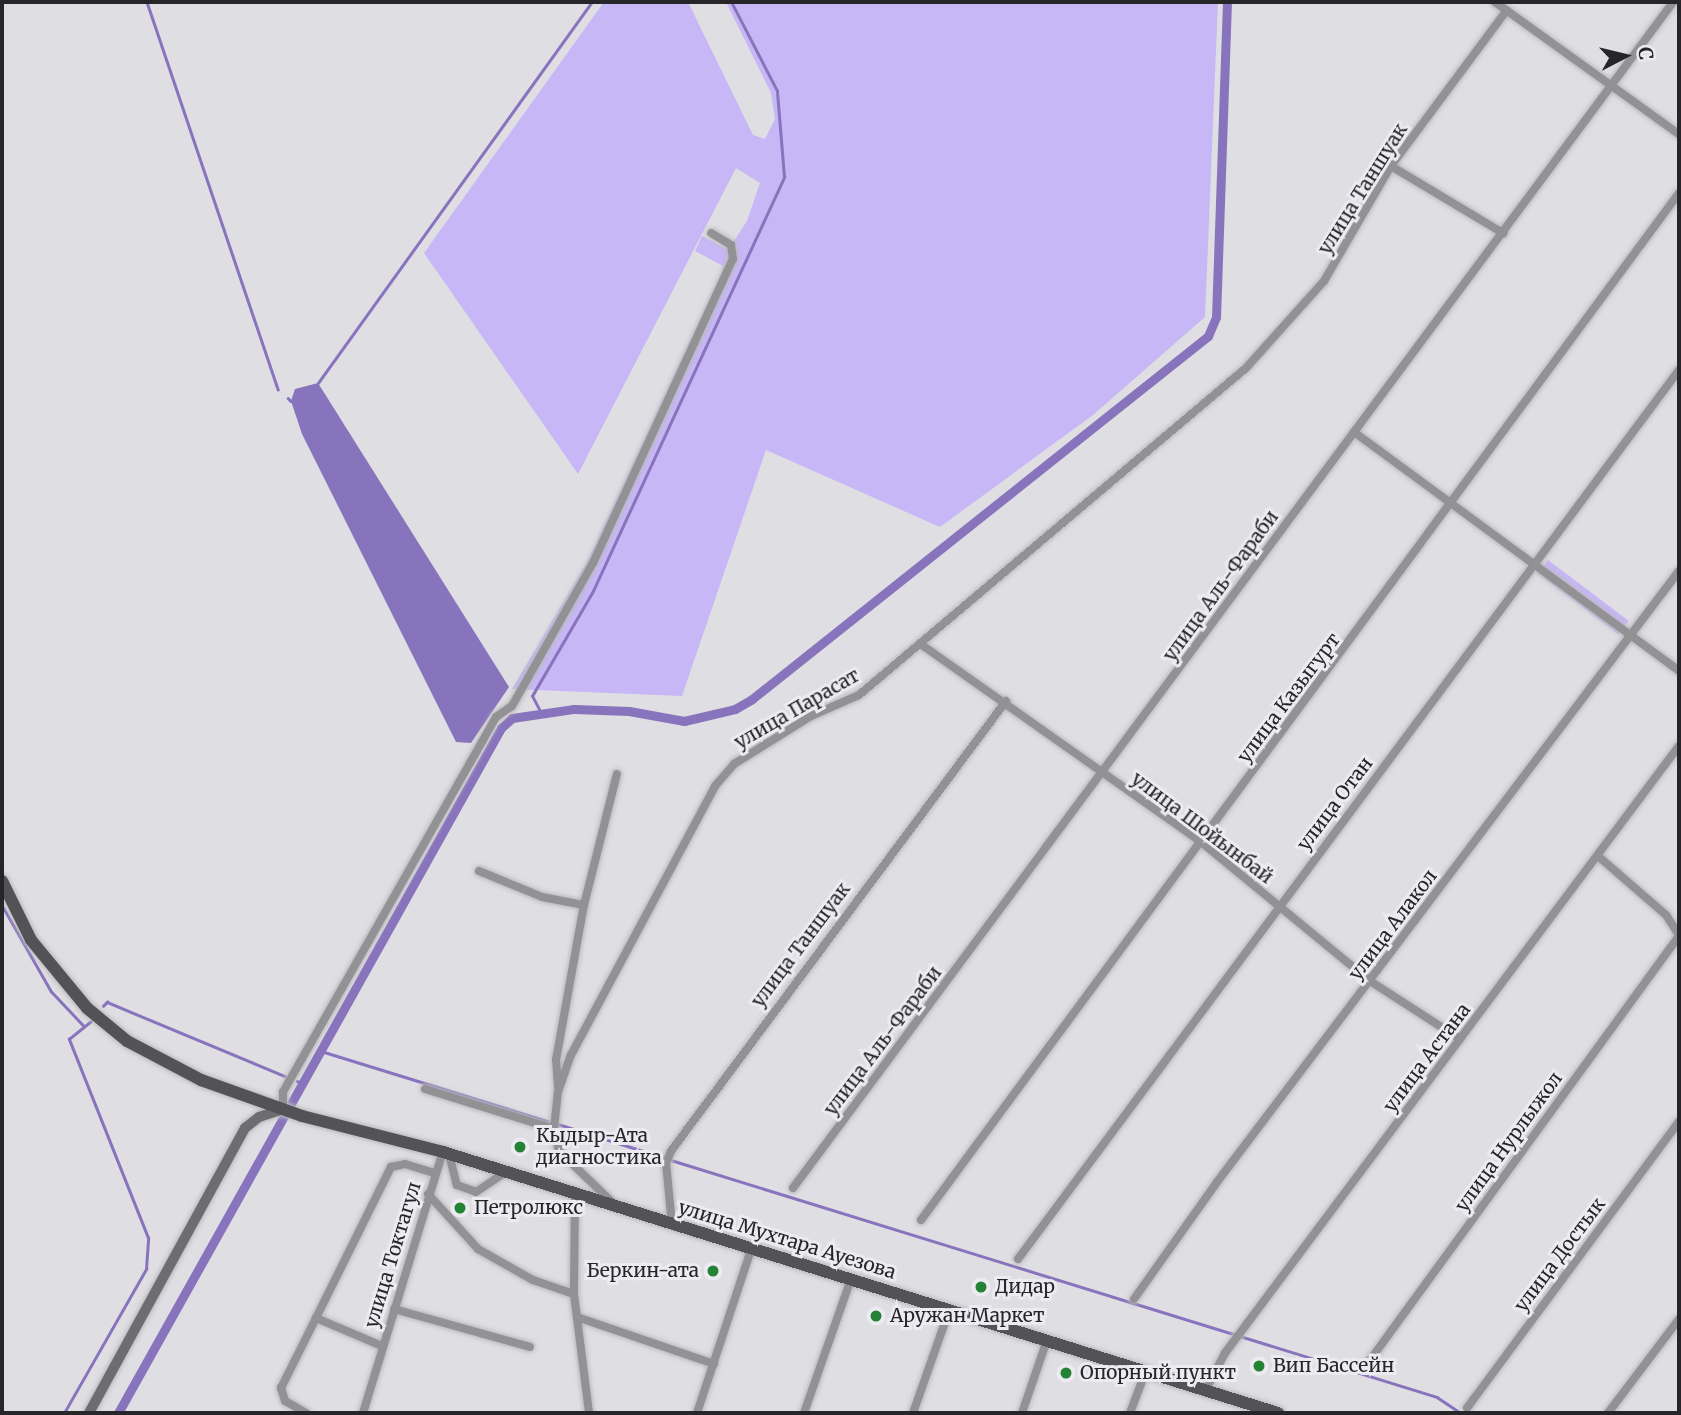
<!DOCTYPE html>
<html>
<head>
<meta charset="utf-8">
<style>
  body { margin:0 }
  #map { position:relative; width:1681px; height:1415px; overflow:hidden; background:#dfdee3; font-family:Merriweather,serif }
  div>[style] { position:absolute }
  .green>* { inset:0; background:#c7b7f7; transform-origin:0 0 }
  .water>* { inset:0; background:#8873bd }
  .stream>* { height:2.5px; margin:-1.25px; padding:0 1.25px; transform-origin:1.25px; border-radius:1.25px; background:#8873bd }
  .canal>* { height:9px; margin:-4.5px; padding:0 4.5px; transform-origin:4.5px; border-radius:4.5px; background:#8873bd }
  .roads { filter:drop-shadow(0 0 2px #bab9be) drop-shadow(0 0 2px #bab9be) }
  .minor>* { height:8px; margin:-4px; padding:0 4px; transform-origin:4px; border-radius:4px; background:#929193 }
  .secondary>* { height:10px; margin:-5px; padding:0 5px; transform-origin:5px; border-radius:5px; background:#6d6c6f }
  .primary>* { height:12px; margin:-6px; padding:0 6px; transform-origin:6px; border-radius:6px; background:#535256 }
  .dots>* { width:19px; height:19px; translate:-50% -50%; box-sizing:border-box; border:4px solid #ecebf1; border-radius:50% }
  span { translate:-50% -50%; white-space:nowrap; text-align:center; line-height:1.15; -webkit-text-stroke:6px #ecebf1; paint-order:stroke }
  .street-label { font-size:19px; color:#262628 }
  .poi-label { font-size:19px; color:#262628 }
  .left { translate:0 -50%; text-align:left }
  .right { translate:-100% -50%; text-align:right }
  .frame { position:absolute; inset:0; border:4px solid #262628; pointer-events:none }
  .north { position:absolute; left:1590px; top:21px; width:70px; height:70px; -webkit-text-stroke:5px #ecebf1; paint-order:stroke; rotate:83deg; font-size:19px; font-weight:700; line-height:28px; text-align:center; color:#262628 }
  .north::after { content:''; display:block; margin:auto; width:24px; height:32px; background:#262628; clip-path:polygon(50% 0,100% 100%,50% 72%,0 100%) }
</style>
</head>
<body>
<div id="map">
  <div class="green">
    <div style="clip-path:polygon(604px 2px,688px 2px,753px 135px,765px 139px,775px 119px,771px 93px,726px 2px,1218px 2px,1205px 317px,1093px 415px,940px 527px,766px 450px,682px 696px,512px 689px,587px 562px,722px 272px,723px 266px,695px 251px,702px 236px,728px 250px,747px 221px,760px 183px,736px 168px,578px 474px,424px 253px)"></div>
    <div style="left:1548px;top:560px;width:101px;height:17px;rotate:37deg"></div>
  </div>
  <div class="water">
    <div style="clip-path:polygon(318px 383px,509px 687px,471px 743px,456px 742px,302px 434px,291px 401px,295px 389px)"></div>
  </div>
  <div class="stream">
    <div style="left:147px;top:2px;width:409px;rotate:71.3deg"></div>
    <div style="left:318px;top:383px;width:469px;rotate:-54.3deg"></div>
    <div style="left:288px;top:398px;width:4px;rotate:45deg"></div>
    <div style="left:541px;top:713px;width:19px;rotate:-118deg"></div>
    <div style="left:532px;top:696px;width:119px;rotate:-59.8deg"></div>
    <div style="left:592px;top:593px;width:458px;rotate:-65.2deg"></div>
    <div style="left:784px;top:177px;width:86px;rotate:-94.7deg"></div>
    <div style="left:777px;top:91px;width:100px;rotate:-117.3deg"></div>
    <div style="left:2px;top:905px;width:99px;rotate:60.3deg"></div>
    <div style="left:51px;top:991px;width:47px;rotate:46.7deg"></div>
    <div style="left:103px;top:1006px;width:6px;rotate:-45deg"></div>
    <div style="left:107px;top:1002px;width:193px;rotate:22.6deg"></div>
    <div style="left:321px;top:1051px;width:241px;rotate:17.2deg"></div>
    <div style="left:297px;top:1081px;width:6px;rotate:18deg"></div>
    <div style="left:558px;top:1124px;width:112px;rotate:17.6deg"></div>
    <div style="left:671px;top:1160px;width:802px;rotate:17.19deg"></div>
    <div style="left:1437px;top:1397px;width:27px;rotate:34deg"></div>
    <div style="left:64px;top:1413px;width:166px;rotate:-60.3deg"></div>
    <div style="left:146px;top:1269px;width:31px;rotate:-86deg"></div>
    <div style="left:148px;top:1238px;width:214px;rotate:-111.7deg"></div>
    <div style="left:69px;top:1039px;width:28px;rotate:-39deg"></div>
  </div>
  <div class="canal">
    <div style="left:118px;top:1413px;width:785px;rotate:-60.79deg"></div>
    <div style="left:501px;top:728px;width:15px;rotate:-42deg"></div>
    <div style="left:512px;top:718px;width:63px;rotate:-8.3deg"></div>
    <div style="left:574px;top:709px;width:55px;rotate:2.1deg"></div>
    <div style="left:629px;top:711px;width:56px;rotate:10.3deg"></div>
    <div style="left:684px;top:721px;width:52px;rotate:-13.2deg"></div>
    <div style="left:735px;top:709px;width:20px;rotate:-30deg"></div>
    <div style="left:752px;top:699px;width:583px;rotate:-38.52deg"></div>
    <div style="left:1208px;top:336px;width:21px;rotate:-67deg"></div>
    <div style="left:1216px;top:317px;width:315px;rotate:-88deg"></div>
  </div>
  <div class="roads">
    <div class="minor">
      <div style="left:1495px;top:2px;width:226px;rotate:35.7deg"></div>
      <div style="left:1391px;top:166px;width:131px;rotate:30.9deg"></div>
      <div style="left:1354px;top:432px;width:403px;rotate:36.3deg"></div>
      <div style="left:922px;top:645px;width:342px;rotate:35.2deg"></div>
      <div style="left:1201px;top:842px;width:219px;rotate:39.4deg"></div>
      <div style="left:1370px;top:981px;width:107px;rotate:32.8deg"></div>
      <div style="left:1598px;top:856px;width:90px;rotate:40.9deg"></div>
      <div style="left:1666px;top:915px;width:24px;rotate:57deg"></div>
      <div style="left:479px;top:871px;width:68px;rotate:22.4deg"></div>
      <div style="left:542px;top:897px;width:43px;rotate:10.8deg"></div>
      <div style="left:558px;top:1087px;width:27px;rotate:-94deg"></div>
      <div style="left:556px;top:1060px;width:158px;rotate:-79.8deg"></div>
      <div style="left:584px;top:905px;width:135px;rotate:-75.9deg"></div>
      <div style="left:425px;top:1089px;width:135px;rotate:17.2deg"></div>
      <div style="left:283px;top:1109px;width:17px;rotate:-90deg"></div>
      <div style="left:283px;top:1092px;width:378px;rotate:-60.4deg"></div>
      <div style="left:470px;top:763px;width:53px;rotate:-60.5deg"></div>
      <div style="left:496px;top:717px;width:19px;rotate:-35deg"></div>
      <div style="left:512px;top:706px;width:164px;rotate:-60.5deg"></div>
      <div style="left:593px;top:563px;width:335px;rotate:-65.3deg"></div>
      <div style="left:733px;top:259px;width:14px;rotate:-98deg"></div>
      <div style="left:731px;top:245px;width:23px;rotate:-149deg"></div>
      <div style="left:449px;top:1154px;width:32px;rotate:76deg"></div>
      <div style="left:457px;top:1185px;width:20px;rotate:20deg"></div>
      <div style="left:476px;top:1192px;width:36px;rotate:-34deg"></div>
      <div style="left:793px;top:1188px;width:1477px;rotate:-53.42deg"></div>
      <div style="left:428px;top:1194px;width:74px;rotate:47.7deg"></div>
      <div style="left:478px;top:1249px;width:63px;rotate:29.4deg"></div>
      <div style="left:533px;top:1280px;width:43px;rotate:18.9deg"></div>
      <div style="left:575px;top:1194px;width:100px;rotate:90.6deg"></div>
      <div style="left:574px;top:1294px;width:120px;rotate:82.8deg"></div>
      <div style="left:614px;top:1204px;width:76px;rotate:-136.1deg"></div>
      <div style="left:559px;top:1151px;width:23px;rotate:-103deg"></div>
      <div style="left:554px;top:1129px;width:37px;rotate:-84deg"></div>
      <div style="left:558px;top:1092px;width:39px;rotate:-71deg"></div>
      <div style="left:571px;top:1055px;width:305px;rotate:-61.8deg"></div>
      <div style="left:715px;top:786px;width:29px;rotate:-49deg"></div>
      <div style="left:734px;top:764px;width:91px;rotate:-31.9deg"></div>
      <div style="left:811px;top:716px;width:52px;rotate:-23.6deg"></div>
      <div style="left:859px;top:695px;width:507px;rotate:-40.2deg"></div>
      <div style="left:1246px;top:368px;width:117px;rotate:-48.1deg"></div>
      <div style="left:1324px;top:281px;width:133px;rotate:-59.8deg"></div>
      <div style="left:1391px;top:166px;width:194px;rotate:-53.4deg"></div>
      <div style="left:921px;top:1220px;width:1276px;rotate:-53.57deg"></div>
      <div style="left:672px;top:1225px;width:62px;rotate:-95.5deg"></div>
      <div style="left:666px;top:1163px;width:13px;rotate:-67deg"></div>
      <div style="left:671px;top:1151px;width:561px;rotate:-53.33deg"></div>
      <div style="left:1018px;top:1259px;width:1108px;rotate:-53.37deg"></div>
      <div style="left:1134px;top:1299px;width:143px;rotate:-54.6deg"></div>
      <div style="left:1217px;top:1182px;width:766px;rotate:-52.91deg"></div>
      <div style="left:394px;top:1309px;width:141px;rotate:15.6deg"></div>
      <div style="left:577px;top:1317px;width:145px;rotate:18.9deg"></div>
      <div style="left:382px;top:1346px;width:72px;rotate:-157deg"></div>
      <div style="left:316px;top:1318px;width:169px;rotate:-63.6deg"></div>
      <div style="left:391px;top:1167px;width:14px;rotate:-12deg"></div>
      <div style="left:405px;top:1164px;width:31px;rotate:17deg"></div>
      <div style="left:1365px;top:1367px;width:533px;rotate:-53.93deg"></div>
      <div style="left:1205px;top:1391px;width:43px;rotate:-62.2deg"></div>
      <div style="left:1225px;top:1353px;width:758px;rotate:-53.21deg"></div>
      <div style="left:1467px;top:1408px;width:356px;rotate:-53.5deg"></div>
      <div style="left:306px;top:1413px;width:24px;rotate:-150deg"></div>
      <div style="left:285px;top:1401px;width:14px;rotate:-107deg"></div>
      <div style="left:281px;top:1388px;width:78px;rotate:-63.4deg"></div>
      <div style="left:363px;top:1413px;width:273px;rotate:-73deg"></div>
      <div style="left:697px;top:1413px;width:172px;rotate:-71.7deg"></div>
      <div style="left:804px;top:1413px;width:142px;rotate:-70.7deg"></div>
      <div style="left:913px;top:1413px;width:108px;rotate:-70.6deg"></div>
      <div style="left:1022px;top:1413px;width:77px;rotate:-71.1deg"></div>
      <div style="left:1130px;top:1413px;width:43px;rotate:-69.4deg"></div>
      <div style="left:1608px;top:1413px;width:118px;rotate:-52.9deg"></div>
    </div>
    <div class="secondary">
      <div style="left:89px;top:1413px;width:325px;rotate:-61.3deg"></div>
      <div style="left:245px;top:1128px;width:18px;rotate:-38deg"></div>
      <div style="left:259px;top:1117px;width:25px;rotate:-18deg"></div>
    </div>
    <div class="primary">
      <div style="left:2px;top:881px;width:66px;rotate:63.8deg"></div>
      <div style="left:31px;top:940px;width:88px;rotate:50.5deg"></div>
      <div style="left:87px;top:1008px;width:52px;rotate:39.5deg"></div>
      <div style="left:127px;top:1041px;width:84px;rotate:27.8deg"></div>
      <div style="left:201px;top:1080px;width:107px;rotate:19.6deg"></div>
      <div style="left:302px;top:1116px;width:146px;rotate:14.3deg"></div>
      <div style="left:443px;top:1152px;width:875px;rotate:17.36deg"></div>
    </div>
  </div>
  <div class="dots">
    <div style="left:520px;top:1147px;background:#248234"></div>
    <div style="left:460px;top:1208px;background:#248234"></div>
    <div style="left:713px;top:1271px;background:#248234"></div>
    <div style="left:981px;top:1287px;background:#248234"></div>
    <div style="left:876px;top:1316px;background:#248234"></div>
    <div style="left:1259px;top:1366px;background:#248234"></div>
    <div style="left:1066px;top:1373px;background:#248234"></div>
  </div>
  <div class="street-label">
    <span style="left:1363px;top:189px;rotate:-58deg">улица Таншуак</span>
    <span style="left:1221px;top:586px;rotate:-54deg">улица Аль-Фараби</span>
    <span style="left:1289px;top:698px;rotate:-53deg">улица Казыгурт</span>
    <span style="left:797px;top:709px;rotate:-30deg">улица Парасат</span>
    <span style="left:1335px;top:804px;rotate:-53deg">улица Отан</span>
    <span style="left:1202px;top:828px;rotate:37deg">улица Шойынбай</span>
    <span style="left:1393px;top:925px;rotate:-53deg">улица Алакол</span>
    <span style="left:801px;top:945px;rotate:-53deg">улица Таншуак</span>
    <span style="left:883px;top:1041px;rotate:-53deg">улица Аль-Фараби</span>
    <span style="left:1427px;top:1058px;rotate:-53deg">улица Астана</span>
    <span style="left:1509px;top:1142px;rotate:-54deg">улица Нурлыжол</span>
    <span style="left:787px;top:1240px;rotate:17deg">улица Мухтара Ауезова</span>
    <span style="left:393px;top:1255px;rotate:-73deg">улица Токтагул</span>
    <span style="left:1560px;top:1255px;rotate:-53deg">улица Достык</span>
  </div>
  <div class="poi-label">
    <span class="left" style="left:536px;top:1147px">Кыдыр-Ата<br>диагностика</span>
    <span class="left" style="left:474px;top:1208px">Петролюкс</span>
    <span class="right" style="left:699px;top:1271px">Беркин-ата</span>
    <span class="left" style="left:995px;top:1287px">Дидар</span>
    <span class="left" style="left:890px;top:1316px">Аружан Маркет</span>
    <span class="left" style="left:1273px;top:1366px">Вип Бассейн</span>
    <span class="left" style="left:1080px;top:1373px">Опорный пункт</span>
  </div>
  <div class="frame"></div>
  <div class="north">С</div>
</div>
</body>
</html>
